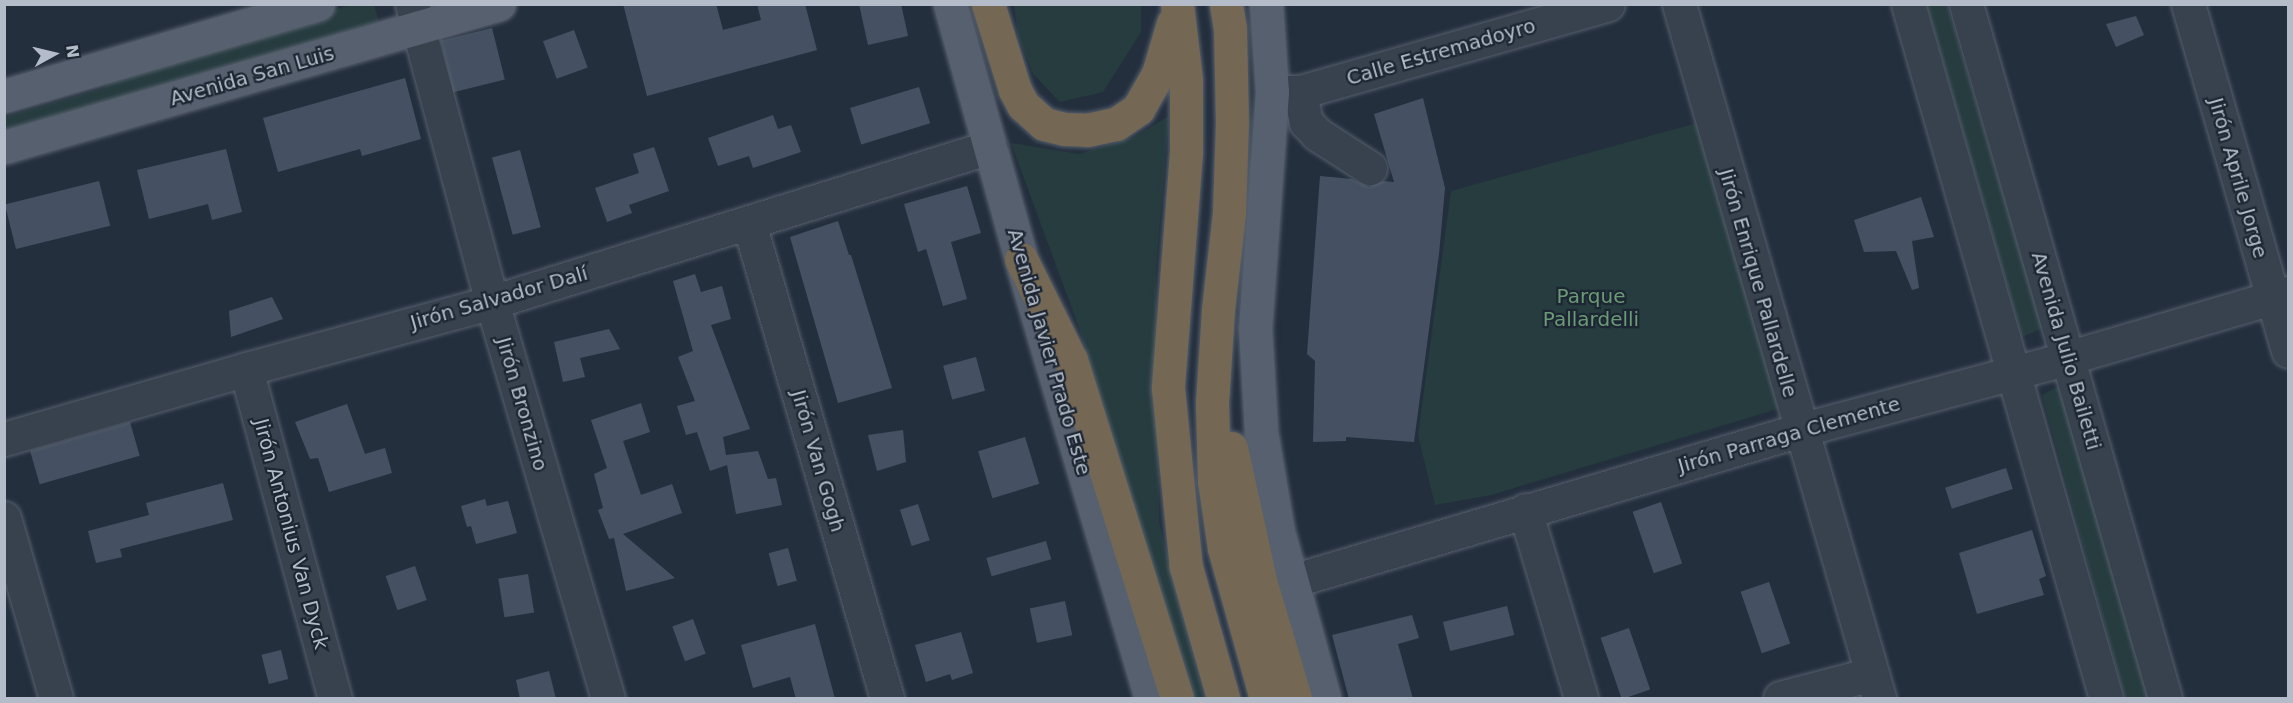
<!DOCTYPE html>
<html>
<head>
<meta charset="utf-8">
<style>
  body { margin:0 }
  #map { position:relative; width:2293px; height:703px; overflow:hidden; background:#242f3e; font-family:"DejaVu Sans",sans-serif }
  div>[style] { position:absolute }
  .green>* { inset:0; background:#263c3f }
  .building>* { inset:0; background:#455162; transform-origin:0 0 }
  .roads { filter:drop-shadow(0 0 2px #565f6c) drop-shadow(0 0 2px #565f6c) }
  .minor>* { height:33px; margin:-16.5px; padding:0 16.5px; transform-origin:16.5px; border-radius:16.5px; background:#38414e }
  .major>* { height:33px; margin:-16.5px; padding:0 16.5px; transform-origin:16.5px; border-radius:16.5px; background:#56606e }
  .highway>* { height:33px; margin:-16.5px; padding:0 16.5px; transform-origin:16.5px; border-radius:16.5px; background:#746855 }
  span { translate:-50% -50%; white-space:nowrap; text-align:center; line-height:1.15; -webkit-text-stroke:4.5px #1d2633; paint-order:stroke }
  .street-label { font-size:20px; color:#b4bcc9 }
  .park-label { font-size:20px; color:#6b9a76 }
  .frame { position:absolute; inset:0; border:6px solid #b4bcc9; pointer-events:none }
  .north { position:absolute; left:24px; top:24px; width:60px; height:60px; -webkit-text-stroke:4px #1d2633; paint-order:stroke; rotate:82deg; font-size:16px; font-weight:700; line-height:24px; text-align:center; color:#b4bcc9 }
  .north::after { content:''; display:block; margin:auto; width:21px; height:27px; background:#b4bcc9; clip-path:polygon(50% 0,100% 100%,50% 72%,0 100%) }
</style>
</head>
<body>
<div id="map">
  <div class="green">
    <div style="clip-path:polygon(350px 5px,374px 5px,379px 22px,5px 135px,5px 117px,104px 88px,125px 71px)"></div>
    <div style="clip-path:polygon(1014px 5px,1141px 5px,1141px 32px,1103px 92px,1060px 102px,1033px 74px,1018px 35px)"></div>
    <div style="clip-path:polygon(1927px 5px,1947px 5px,2043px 328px,2022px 337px)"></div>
    <div style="clip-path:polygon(1169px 116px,1156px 268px,1159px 522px,1204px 698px,1193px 698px,1078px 325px,1011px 143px,1079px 154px,1134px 137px)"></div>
    <div style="clip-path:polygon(1697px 123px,1781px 408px,1491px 495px,1435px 505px,1418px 435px,1451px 191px)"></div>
    <div style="clip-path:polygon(2059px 386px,2151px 698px,2125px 698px,2042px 395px)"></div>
  </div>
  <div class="building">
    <div style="clip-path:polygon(623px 4px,716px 4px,723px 30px,761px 20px,757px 4px,805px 4px,817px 50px,647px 96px)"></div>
    <div style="clip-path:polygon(859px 4px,901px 4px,908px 36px,868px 45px)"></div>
    <div style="clip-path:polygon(2136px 16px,2144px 35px,2116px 47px,2106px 24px)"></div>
    <div style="left:492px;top:28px;width:53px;height:53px;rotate:76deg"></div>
    <div style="left:574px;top:30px;width:40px;height:33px;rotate:70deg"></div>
    <div style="clip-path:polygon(405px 78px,421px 139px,362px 156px,360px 149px,278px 172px,263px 118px)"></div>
    <div style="left:919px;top:87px;width:38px;height:72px;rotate:73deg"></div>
    <div style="clip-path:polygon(1423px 98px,1445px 188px,1439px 254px,1414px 442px,1346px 437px,1346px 441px,1313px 442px,1315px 361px,1307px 354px,1320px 176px,1352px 179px,1369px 187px,1383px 181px,1394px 182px,1374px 114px)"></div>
    <div style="clip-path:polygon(773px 115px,778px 129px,791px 125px,801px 152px,753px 168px,749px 156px,718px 166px,708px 138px)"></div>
    <div style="clip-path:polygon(654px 147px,669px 191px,629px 205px,632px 213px,607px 222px,595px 188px,639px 173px,633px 154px)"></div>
    <div style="clip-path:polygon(226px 149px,242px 212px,212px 220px,208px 204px,149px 219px,137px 170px)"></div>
    <div style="left:520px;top:150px;width:80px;height:29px;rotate:75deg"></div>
    <div style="left:99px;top:181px;width:46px;height:97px;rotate:76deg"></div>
    <div style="clip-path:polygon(967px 186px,981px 233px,951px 242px,967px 299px,943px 306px,926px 249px,918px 252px,904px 204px)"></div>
    <div style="clip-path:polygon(1921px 197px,1934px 237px,1912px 241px,1919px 288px,1912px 290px,1896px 251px,1864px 252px,1854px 220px)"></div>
    <div style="clip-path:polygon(838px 221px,849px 255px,851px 255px,892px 388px,838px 403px,790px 237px)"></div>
    <div style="clip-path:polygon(695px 274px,701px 292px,722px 286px,731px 319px,711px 325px,750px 429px,723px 437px,726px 455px,758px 451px,768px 479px,776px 478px,782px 505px,736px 514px,727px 465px,710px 471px,697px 432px,686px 435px,677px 406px,695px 401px,678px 357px,693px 351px,673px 281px)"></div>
    <div style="clip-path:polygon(272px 297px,283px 319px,231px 337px,229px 311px)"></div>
    <div style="clip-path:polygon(609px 329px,620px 349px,580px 358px,585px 377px,563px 382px,554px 342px)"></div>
    <div style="left:976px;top:357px;width:35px;height:34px;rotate:75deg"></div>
    <div style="clip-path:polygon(641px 403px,650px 432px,623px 441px,641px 495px,672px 484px,682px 513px,623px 534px,675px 578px,626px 591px,614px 538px,609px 539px,598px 510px,603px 508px,594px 474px,607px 468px,591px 420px)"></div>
    <div style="clip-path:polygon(347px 404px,365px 454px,385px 448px,392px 473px,329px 492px,318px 458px,310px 459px,295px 422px)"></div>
    <div style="left:130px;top:422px;width:35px;height:104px;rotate:74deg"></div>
    <div style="clip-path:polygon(903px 430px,906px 462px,877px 471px,868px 435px)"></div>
    <div style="left:1025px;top:437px;width:49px;height:49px;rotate:73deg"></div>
    <div style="left:2006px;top:468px;width:22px;height:64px;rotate:72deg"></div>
    <div style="clip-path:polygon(223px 483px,233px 520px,120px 549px,122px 557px,96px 563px,88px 531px,149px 515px,146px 503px)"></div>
    <div style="clip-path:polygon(485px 499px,487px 506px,508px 501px,517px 533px,476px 544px,471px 526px,467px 527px,461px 506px)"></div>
    <div style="left:1661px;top:502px;width:65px;height:30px;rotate:71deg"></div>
    <div style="left:918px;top:504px;width:38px;height:19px;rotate:72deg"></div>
    <div style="clip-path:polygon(2032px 530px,2046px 576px,2039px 579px,2044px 595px,1977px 614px,1959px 553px)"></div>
    <div style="left:1046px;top:541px;width:19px;height:62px;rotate:74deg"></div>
    <div style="left:788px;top:548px;width:34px;height:20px;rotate:75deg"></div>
    <div style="left:415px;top:566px;width:36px;height:31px;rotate:71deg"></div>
    <div style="left:528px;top:574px;width:39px;height:30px;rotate:81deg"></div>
    <div style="left:1769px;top:582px;width:65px;height:30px;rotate:71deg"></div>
    <div style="left:1065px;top:601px;width:35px;height:36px;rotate:78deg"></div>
    <div style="left:1507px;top:606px;width:30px;height:66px;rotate:76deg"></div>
    <div style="clip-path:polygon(1412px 615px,1419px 638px,1398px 644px,1413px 699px,1349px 699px,1332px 635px)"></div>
    <div style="left:693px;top:619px;width:37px;height:22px;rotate:70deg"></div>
    <div style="clip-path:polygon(815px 624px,835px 699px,796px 699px,790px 677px,753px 688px,741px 645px)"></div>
    <div style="left:1629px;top:628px;width:65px;height:30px;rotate:71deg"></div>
    <div style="clip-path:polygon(961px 632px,973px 673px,952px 680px,950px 674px,926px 682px,915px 645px)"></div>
    <div style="left:281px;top:650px;width:30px;height:20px;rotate:76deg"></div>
    <div style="clip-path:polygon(549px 671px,556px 699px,520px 699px,516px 680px)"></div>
  </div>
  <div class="roads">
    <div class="minor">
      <div style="left:412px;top:4px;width:309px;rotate:75deg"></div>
      <div style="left:492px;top:302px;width:413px;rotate:73.7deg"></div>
      <div style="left:1679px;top:4px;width:722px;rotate:73.92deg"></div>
      <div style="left:1908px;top:4px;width:722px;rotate:74.08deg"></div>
      <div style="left:1966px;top:4px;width:722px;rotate:74deg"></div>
      <div style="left:2188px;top:4px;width:361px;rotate:73.9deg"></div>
      <div style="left:1272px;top:92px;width:28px"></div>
      <div style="left:1300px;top:92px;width:320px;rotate:-15.9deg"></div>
      <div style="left:1300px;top:92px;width:31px;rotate:79deg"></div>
      <div style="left:1306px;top:122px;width:16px;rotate:47deg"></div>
      <div style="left:1317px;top:134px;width:63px;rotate:32.7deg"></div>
      <div style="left:749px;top:223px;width:495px;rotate:73.8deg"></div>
      <div style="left:246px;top:369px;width:341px;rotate:74.9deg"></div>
      <div style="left:4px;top:439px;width:252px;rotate:-16.1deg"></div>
      <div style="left:246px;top:369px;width:255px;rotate:-15.2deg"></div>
      <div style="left:492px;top:302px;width:522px;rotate:-17.29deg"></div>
      <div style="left:1525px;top:510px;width:196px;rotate:73.4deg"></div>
      <div style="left:4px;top:518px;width:187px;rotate:73.9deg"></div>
      <div style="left:1292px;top:581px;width:530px;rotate:-16.55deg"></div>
      <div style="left:1800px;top:430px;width:266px;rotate:-15deg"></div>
      <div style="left:2057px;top:361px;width:241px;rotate:-16.4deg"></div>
      <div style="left:1780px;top:698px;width:95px;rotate:-14.6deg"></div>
    </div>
    <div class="major">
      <div style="left:950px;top:4px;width:265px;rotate:74.4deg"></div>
      <div style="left:1021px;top:259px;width:458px;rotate:73.5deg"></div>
      <div style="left:1266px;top:4px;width:88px;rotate:86.1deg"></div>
      <div style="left:1272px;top:92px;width:236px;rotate:94.1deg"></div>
      <div style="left:1255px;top:327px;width:105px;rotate:86.7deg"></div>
      <div style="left:1261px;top:432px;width:101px;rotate:80.4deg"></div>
      <div style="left:1278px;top:532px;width:172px;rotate:74.5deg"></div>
      <div style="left:4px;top:96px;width:327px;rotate:-16.3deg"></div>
      <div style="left:4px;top:147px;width:515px;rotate:-16.11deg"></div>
    </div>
    <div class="highway">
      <div style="left:988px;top:4px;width:90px;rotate:72.6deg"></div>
      <div style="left:1015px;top:90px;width:17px;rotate:62deg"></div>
      <div style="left:1023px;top:105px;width:28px;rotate:42deg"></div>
      <div style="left:1044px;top:124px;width:21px;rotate:14deg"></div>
      <div style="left:1064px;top:129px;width:23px;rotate:2deg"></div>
      <div style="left:1087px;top:130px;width:30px;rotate:-12deg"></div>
      <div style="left:1116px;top:124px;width:27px;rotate:-34deg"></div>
      <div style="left:1138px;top:109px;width:40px;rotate:-60.3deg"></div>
      <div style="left:1158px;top:74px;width:53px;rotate:-73.6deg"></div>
      <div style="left:1177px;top:4px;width:77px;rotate:83.2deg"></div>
      <div style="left:1186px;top:80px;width:72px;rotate:90deg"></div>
      <div style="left:1186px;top:152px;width:237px;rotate:94.4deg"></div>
      <div style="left:1168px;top:388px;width:180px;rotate:84.3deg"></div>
      <div style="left:1186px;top:567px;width:136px;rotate:74.2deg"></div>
      <div style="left:1226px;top:4px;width:24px;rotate:81deg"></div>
      <div style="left:1230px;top:28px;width:94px;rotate:88.8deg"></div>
      <div style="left:1232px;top:122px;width:91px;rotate:91.9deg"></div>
      <div style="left:1229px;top:213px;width:98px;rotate:96.5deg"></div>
      <div style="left:1218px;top:310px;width:92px;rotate:93.7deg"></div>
      <div style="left:1212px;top:402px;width:79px;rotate:88.5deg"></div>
      <div style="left:1214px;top:481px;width:68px;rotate:81.5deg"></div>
      <div style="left:1224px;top:548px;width:156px;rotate:74.4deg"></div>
      <div style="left:1021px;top:259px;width:113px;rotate:63.7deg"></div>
      <div style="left:1071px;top:360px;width:354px;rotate:72.6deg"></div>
      <div style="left:1231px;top:448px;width:139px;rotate:77.6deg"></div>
      <div style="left:1261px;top:584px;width:119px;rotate:73.4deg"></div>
    </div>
  </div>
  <div class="street-label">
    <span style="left:1441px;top:52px;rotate:-16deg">Calle Estremadoyro</span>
    <span style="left:252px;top:76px;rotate:-16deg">Avenida San Luis</span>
    <span style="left:2238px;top:178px;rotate:74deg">Jirón Aprile Jorge</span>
    <span style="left:1758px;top:283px;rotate:74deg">Jirón Enrique Pallardelle</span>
    <span style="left:499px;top:298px;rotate:-16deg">Jirón Salvador Dalí</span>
    <span style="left:2066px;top:351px;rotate:74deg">Avenida Julio Bailetti</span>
    <span style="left:1049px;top:352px;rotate:74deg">Avenida Javier Prado Este</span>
    <span style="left:522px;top:404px;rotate:74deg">Jirón Bronzino</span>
    <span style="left:1789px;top:435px;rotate:-16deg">Jirón Parraga Clemente</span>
    <span style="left:818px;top:461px;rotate:74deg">Jirón Van Gogh</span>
    <span style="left:291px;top:534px;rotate:75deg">Jirón Antonius Van Dyck</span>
  </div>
  <div class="park-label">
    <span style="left:1591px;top:308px">Parque<br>Pallardelli</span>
  </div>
  <div class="frame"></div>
  <div class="north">N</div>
</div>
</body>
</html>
